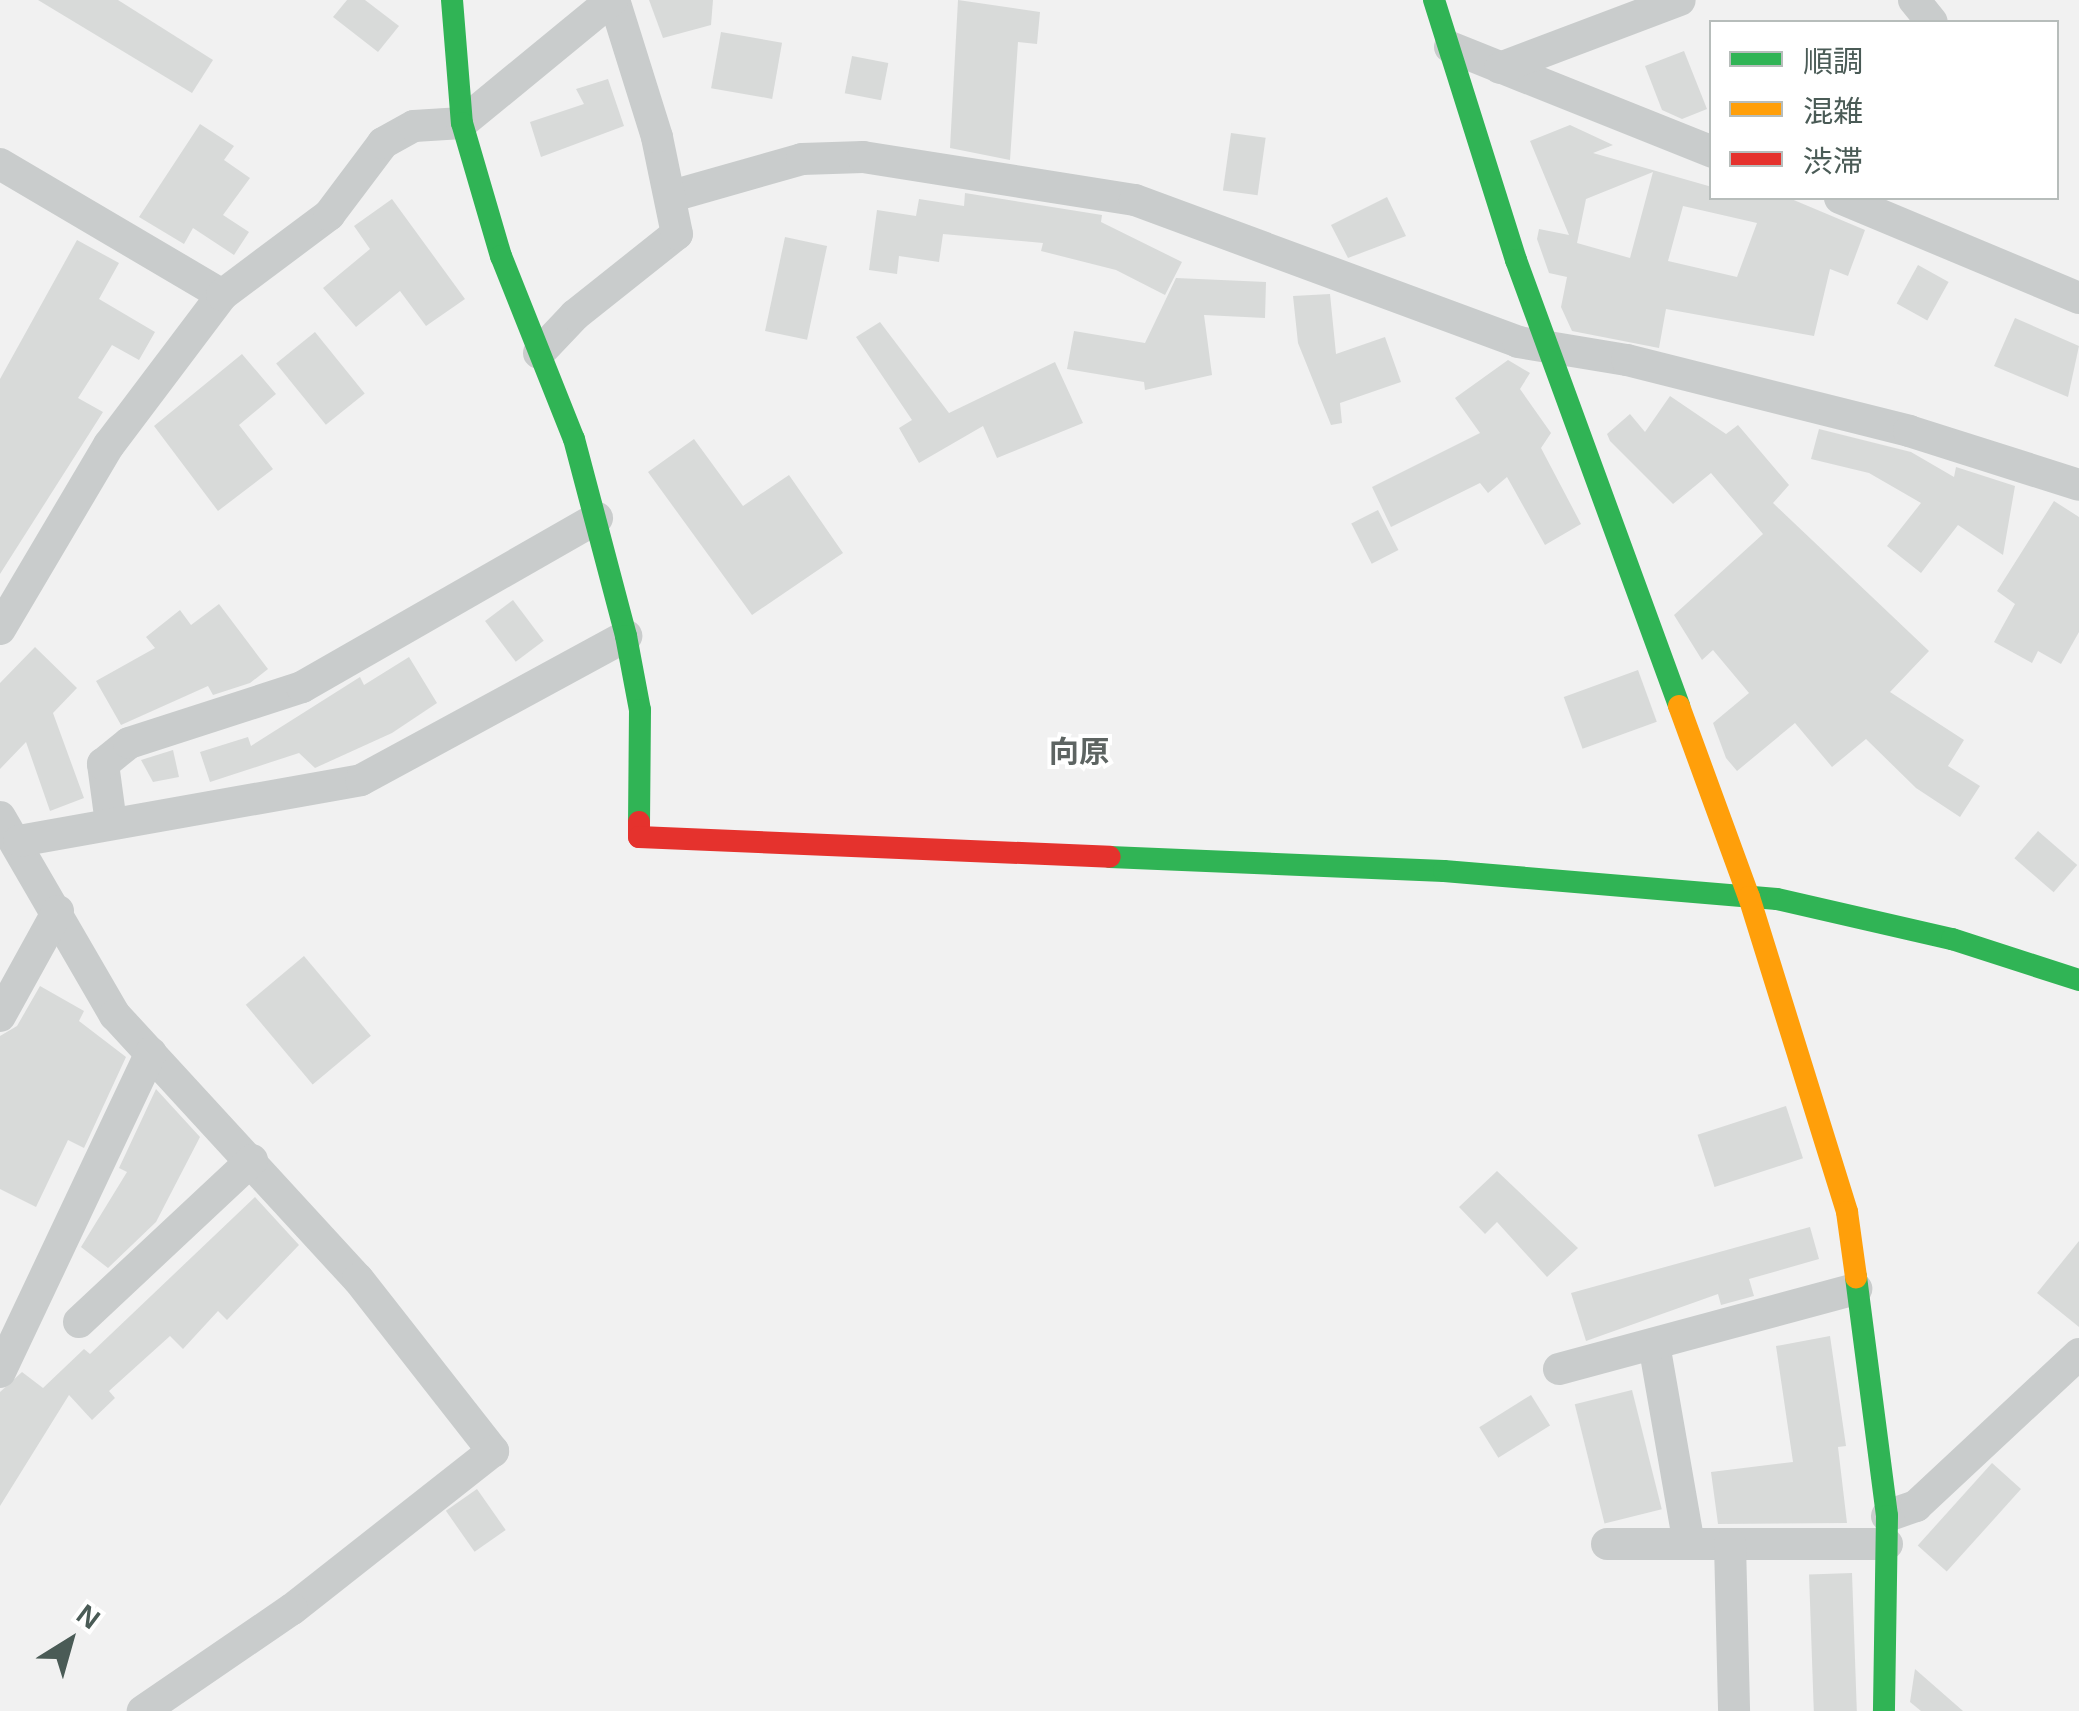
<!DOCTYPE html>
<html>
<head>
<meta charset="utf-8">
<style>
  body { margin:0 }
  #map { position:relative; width:2079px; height:1711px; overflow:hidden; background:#f1f1f1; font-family:Helvetica,"Noto Sans JP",sans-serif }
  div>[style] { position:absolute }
  .building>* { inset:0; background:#d8dad9; transform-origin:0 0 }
  .street>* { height:32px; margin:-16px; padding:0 16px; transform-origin:16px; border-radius:16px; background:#c9cccc }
  .fast>* { height:22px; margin:-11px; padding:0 11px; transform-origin:11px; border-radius:11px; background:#30b455 }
  .slow>* { height:22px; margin:-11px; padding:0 11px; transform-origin:11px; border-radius:11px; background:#ff9f0a }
  .jam>* { height:22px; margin:-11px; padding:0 11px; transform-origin:11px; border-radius:11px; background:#e5322d }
  span { translate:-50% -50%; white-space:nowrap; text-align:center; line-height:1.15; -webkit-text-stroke:8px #fff; paint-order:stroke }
  .neighbourhood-label { font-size:30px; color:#5d6462; font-weight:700 }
  .legend { position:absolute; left:1709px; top:20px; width:350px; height:180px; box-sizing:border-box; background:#fff; border:2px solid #b7bdbb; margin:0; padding:12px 18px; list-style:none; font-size:30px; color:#4a5b56 }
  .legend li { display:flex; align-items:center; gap:20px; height:50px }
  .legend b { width:50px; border:2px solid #b7bdbb }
  .north { position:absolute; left:20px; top:1591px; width:100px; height:100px; -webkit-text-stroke:8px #fff; paint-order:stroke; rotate:37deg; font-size:28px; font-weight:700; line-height:40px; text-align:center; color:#4a5b56 }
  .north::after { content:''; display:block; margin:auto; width:35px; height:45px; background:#4a5b56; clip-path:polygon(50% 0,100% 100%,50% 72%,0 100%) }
</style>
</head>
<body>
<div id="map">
  <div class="building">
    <div style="clip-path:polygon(38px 0,118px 0,213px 60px,192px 93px)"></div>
    <div style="clip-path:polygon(347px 0,365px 0,399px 26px,378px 52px,333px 17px)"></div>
    <div style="clip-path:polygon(649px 0,713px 0,711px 25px,663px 38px)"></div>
    <div style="clip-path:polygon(958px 0,1040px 12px,1037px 44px,1018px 42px,1010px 160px,950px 148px)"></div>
    <div style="left:721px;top:32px;width:62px;height:57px;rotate:10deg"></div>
    <div style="clip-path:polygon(1684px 51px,1707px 109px,1682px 119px,1662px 110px,1645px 66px)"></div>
    <div style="left:852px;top:56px;width:37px;height:38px;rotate:11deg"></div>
    <div style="clip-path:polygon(608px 79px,624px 126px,541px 157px,530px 122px,584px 104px,576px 89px)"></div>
    <div style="clip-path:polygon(200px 124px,234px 146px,224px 160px,250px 178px,223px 215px,249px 232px,234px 255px,193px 228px,184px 244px,139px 217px)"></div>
    <div style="clip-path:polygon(evenodd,1570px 125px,1613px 145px,1593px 153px,1712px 187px,1712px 198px,1789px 198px,1865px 230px,1848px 276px,1830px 269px,1814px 336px,1666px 309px,1659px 348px,1572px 331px,1561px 307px,1567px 277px,1549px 273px,1537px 239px,1539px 229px,1569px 235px,1530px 141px,1570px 125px,1653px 172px,1630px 258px,1577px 243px,1586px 199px,1653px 172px,1570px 125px,1683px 206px,1757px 223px,1737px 277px,1668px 261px,1683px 206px)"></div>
    <div style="left:1231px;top:133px;width:35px;height:58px;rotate:8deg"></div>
    <div style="clip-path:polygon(965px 193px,1102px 215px,1101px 222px,1182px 262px,1165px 295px,1116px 270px,1041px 251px,1043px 243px,943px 234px,939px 262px,899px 256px,897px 274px,869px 270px,877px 210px,916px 216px,919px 199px,964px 206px)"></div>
    <div style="clip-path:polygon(1387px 197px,1406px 236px,1348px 258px,1331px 225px)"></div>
    <div style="clip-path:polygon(392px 199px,465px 299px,426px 326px,400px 291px,356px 327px,323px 288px,370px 249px,354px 226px)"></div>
    <div style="left:785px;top:237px;width:43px;height:96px;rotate:12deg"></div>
    <div style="clip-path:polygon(77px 240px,119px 263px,99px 299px,155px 332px,139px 360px,112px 345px,78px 398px,103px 412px,0 574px,0 379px)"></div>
    <div style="left:1918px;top:265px;width:35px;height:44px;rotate:29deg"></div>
    <div style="clip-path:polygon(1176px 278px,1266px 282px,1265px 318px,1204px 315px,1212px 375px,1145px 390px,1144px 382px,1067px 369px,1074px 331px,1145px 343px)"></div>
    <div style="clip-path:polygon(1330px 294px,1336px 354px,1385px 337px,1401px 382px,1340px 403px,1342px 423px,1331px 425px,1298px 343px,1293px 296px)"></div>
    <div style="clip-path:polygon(2015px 318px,2079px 346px,2068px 397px,1994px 366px)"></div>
    <div style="clip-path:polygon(880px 322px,949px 413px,1055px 362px,1083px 423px,997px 458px,983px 426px,919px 463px,899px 428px,912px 420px,856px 337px)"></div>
    <div style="left:315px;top:332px;width:79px;height:50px;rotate:51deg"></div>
    <div style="clip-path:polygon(242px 354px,276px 394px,239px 425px,273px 469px,218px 511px,154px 426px)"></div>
    <div style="clip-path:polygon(1508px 360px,1530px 373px,1520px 389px,1551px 433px,1541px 448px,1581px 524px,1545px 545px,1507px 477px,1488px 493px,1480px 483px,1391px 527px,1372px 487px,1480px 433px,1455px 398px)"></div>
    <div style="clip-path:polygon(1670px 396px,1726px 434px,1738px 425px,1789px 485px,1773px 503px,1929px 651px,1890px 692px,1964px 740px,1948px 766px,1980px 786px,1960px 817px,1916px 788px,1866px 739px,1832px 767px,1795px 723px,1737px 771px,1726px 758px,1713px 723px,1749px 693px,1713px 650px,1702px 660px,1674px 615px,1763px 534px,1711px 473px,1673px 504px,1610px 441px,1607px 434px,1630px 414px,1645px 432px)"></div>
    <div style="clip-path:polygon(1819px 429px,1911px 452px,1954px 477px,1956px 467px,2015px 486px,2003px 555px,1958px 525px,1921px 573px,1887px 546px,1921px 503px,1869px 473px,1811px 459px)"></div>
    <div style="clip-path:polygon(694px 439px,743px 506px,789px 475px,843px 553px,752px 615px,648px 472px)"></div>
    <div style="clip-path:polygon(2054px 501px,2079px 517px,2079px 632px,2061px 664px,2038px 651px,2032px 663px,1994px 642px,2015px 604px,1997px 591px)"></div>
    <div style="left:1378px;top:510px;width:45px;height:30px;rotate:63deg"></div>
    <div style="left:513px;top:600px;width:51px;height:35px;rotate:53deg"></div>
    <div style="clip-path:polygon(219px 604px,268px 669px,250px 683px,213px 695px,208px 686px,121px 725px,96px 681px,155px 648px,146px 637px,180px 610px,191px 625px)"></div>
    <div style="clip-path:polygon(35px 647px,77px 688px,53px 713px,84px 798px,50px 811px,26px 742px,0 769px,0 683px)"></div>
    <div style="clip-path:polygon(409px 657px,437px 703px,392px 733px,315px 768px,299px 753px,210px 782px,200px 752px,248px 737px,251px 746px,360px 677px,364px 685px)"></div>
    <div style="left:1638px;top:670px;width:55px;height:79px;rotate:70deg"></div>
    <div style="clip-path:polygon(173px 750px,179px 777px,153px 782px,141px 760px)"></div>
    <div style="left:2038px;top:831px;width:52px;height:36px;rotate:41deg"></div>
    <div style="left:304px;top:956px;width:104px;height:76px;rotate:50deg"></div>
    <div style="clip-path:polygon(40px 986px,84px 1011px,79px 1021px,126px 1057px,84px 1148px,68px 1140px,36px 1207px,0 1189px,0 1036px,17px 1026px)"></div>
    <div style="clip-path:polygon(156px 1089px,200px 1137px,156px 1222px,108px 1268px,81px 1247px,127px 1172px,119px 1168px)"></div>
    <div style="left:1786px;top:1106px;width:55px;height:93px;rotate:72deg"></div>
    <div style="clip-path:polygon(1497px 1171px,1578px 1248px,1547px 1277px,1497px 1222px,1485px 1234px,1459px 1207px)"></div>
    <div style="clip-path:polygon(255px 1197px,299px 1245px,227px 1320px,218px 1311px,183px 1349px,170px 1336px,109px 1391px,115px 1398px,92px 1420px,69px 1395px,0 1506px,0 1392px,22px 1372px,43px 1388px,84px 1349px,90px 1354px)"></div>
    <div style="clip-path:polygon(1810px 1227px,1819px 1259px,1749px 1279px,1754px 1296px,1721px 1305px,1718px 1294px,1586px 1341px,1571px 1293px)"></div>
    <div style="clip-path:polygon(2079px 1241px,2079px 1327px,2037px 1293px)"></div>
    <div style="clip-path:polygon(1830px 1336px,1846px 1446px,1838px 1447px,1847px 1523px,1718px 1524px,1711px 1472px,1793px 1462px,1776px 1346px)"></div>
    <div style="left:1632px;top:1390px;width:123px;height:59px;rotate:76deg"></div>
    <div style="left:1531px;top:1395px;width:36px;height:61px;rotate:58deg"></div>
    <div style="left:1992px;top:1463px;width:39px;height:111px;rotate:42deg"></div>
    <div style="left:477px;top:1489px;width:50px;height:38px;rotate:55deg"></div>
    <div style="left:1852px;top:1573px;width:138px;height:43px;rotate:88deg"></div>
    <div style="clip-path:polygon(1915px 1669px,1963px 1711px,1921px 1711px,1910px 1702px)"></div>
  </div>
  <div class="street">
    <div style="left:1914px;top:0;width:28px;rotate:51deg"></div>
    <div style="left:1450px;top:47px;width:282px;rotate:21.8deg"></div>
    <div style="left:1500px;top:68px;width:192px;rotate:-20.7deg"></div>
    <div style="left:0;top:164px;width:258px;rotate:30.5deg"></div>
    <div style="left:672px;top:196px;width:135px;rotate:-15.9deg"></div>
    <div style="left:802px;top:159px;width:61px;rotate:-1.9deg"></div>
    <div style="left:863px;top:157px;width:275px;rotate:9deg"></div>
    <div style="left:1135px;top:200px;width:408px;rotate:20.3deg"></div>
    <div style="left:1518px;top:342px;width:110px;rotate:9.4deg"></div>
    <div style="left:1627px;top:360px;width:291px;rotate:14.1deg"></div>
    <div style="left:1909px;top:431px;width:178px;rotate:17.6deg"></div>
    <div style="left:1840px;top:198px;width:259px;rotate:22.7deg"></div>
    <div style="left:539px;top:353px;width:52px;rotate:-46.5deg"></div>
    <div style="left:575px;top:315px;width:130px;rotate:-38.5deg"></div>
    <div style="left:677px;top:234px;width:99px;rotate:-101.7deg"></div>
    <div style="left:657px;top:137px;width:144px;rotate:-107.4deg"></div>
    <div style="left:0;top:629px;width:214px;rotate:-59.4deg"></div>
    <div style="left:109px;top:445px;width:188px;rotate:-53deg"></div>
    <div style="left:222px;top:295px;width:134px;rotate:-36.8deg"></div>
    <div style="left:329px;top:215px;width:90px;rotate:-53.1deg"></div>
    <div style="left:383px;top:143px;width:35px;rotate:-29deg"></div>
    <div style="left:414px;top:126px;width:48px;rotate:-3.6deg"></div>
    <div style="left:462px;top:123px;width:194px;rotate:-39.4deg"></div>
    <div style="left:0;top:817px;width:229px;rotate:59.9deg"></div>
    <div style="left:115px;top:1015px;width:359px;rotate:47.4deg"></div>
    <div style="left:358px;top:1279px;width:219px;rotate:51.9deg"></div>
    <div style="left:493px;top:1451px;width:256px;rotate:141.8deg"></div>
    <div style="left:292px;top:1609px;width:181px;rotate:145.6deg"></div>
    <div style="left:111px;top:823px;width:60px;rotate:-97.7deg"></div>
    <div style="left:103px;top:764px;width:33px;rotate:-39deg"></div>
    <div style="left:129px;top:743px;width:182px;rotate:-17.9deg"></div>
    <div style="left:302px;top:687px;width:340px;rotate:-29.8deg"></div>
    <div style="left:19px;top:841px;width:347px;rotate:-10.1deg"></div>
    <div style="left:361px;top:780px;width:302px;rotate:-28.5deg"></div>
    <div style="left:0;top:1016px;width:120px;rotate:-61.1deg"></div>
    <div style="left:79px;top:1322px;width:237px;rotate:-43.1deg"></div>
    <div style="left:1654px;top:1344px;width:203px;rotate:80.1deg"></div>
    <div style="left:1559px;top:1369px;width:308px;rotate:-15.1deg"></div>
    <div style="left:0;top:1372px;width:353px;rotate:-64.7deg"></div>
    <div style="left:1887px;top:1516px;width:31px;rotate:-19deg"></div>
    <div style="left:1916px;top:1506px;width:223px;rotate:-43deg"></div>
    <div style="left:1607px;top:1544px;width:280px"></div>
    <div style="left:1730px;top:1544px;width:167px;rotate:88.6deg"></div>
  </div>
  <div class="fast">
    <div style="left:452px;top:0;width:123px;rotate:85.4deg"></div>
    <div style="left:462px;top:123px;width:139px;rotate:73.7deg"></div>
    <div style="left:501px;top:256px;width:197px;rotate:68.3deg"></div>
    <div style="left:574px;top:439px;width:204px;rotate:75.2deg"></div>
    <div style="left:626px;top:636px;width:75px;rotate:79.3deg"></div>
    <div style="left:640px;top:710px;width:112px;rotate:90.5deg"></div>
    <div style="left:1434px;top:0;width:273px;rotate:72.5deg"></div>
    <div style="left:1516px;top:260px;width:475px;rotate:69.9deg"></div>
    <div style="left:1110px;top:857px;width:334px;rotate:2.4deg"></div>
    <div style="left:1444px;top:871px;width:334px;rotate:4.8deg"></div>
    <div style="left:1777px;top:899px;width:180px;rotate:12.9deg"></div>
    <div style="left:1952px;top:939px;width:133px;rotate:17.9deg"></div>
    <div style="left:1856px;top:1277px;width:241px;rotate:82.6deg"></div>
    <div style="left:1887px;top:1516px;width:195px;rotate:90.9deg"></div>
  </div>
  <div class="slow">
    <div style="left:1679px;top:706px;width:203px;rotate:69.9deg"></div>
    <div style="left:1749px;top:897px;width:330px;rotate:72.7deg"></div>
    <div style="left:1847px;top:1212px;width:66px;rotate:82.1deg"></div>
  </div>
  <div class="jam">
    <div style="left:639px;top:822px;width:15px;rotate:90deg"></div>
    <div style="left:639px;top:837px;width:471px;rotate:2.4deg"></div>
  </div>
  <div class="neighbourhood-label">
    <span style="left:1079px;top:752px">向原</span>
  </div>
  <ul class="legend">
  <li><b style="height:12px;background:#30b455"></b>順調</li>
  <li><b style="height:12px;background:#ff9f0a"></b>混雑</li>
  <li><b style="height:12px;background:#e5322d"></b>渋滞</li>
  </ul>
  <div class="north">N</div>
</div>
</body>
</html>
